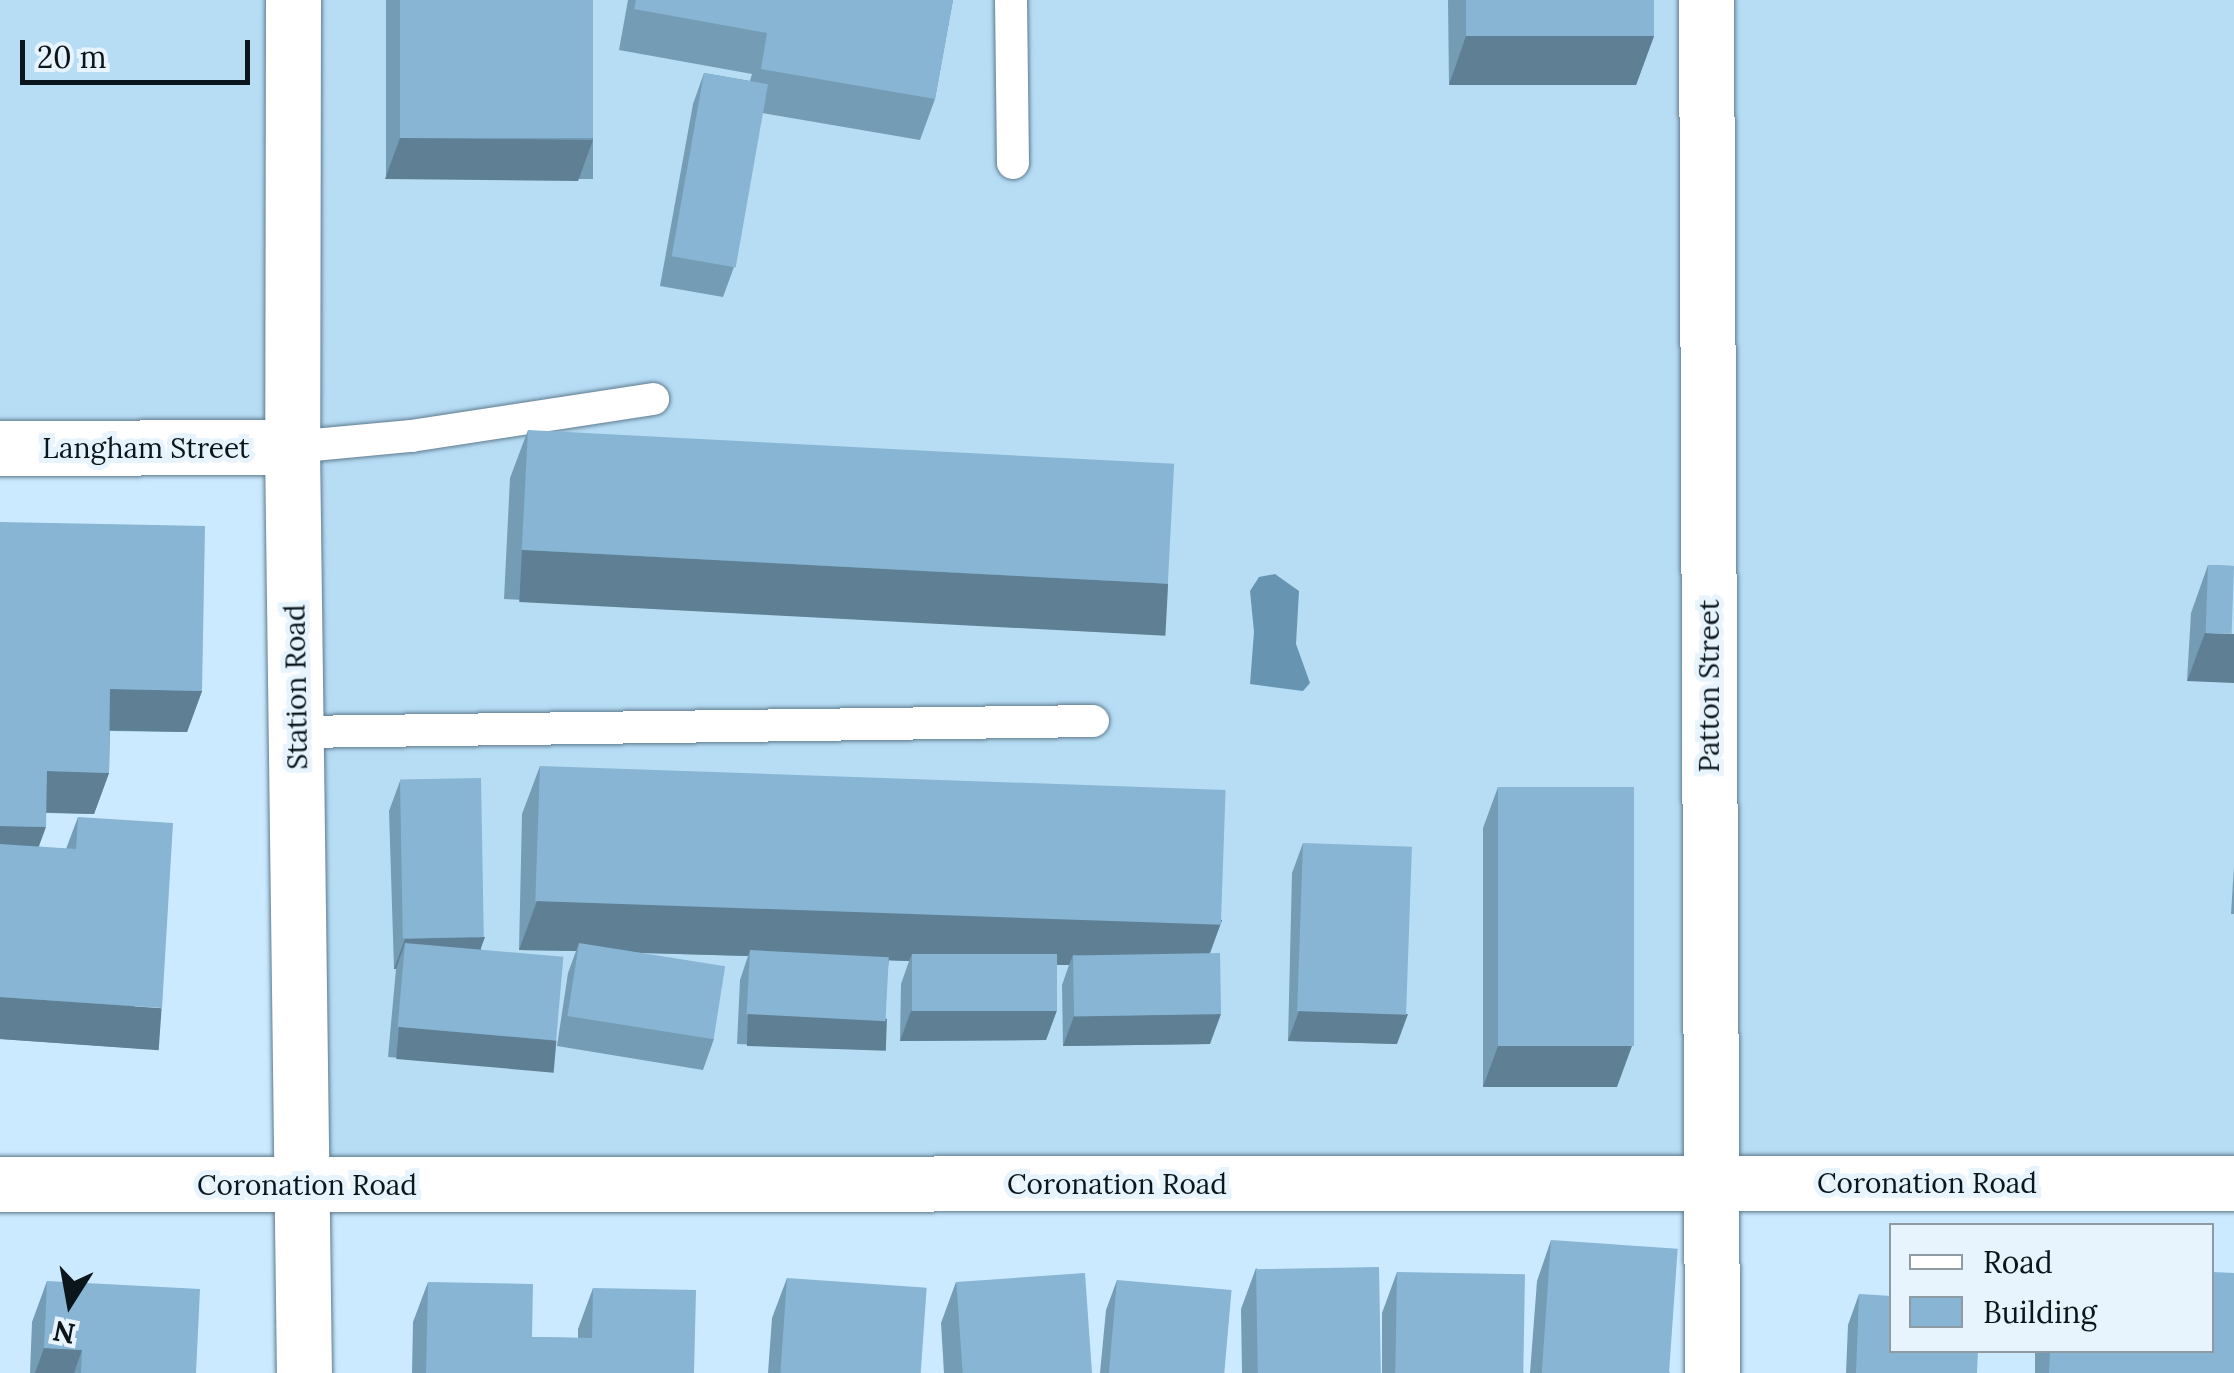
<!DOCTYPE html>
<html>
<head>
<meta charset="utf-8">
<style>
  body { margin:0 }
  #map { position:relative; width:2234px; height:1373px; overflow:hidden; background:#cbeaff; font-family:Lora,serif }
  div>[style] { position:absolute }
  .built>* { inset:0; background:#b7ddf5 }
  .water>* { inset:0; background:#6794b1 }
  .roads { filter:drop-shadow(0 0 2px #5f7b8e) drop-shadow(0 0 2px #5f7b8e) }
  .service>* { height:32px; margin:-16px; padding:0 16px; transform-origin:16px; border-radius:16px; background:#fff }
  .minor>* { height:55px; margin:-27.5px; padding:0 27.5px; transform-origin:27.5px; border-radius:27.5px; background:#fff }
  .wall>* { inset:0; background:#749cb5; transform-origin:0 0 }
  .shaded-wall>* { inset:0; background:#5e7f94; transform-origin:0 0 }
  .building>* { inset:0; background:#87b5d3; transform-origin:0 0 }
  span { translate:-50% -50%; white-space:nowrap; text-align:center; line-height:1.15; -webkit-text-stroke:10px #e8f4fd; paint-order:stroke }
  .street-label { font-size:28px; color:#0a151c }
  .legend { position:absolute; left:1889px; top:1223px; width:325px; height:130px; box-sizing:border-box; background:#e8f4fd; border:2px solid #8f9ba3; margin:0; padding:12px 18px; list-style:none; font-size:30px; color:#0a151c }
  .legend li { display:flex; align-items:center; gap:20px; height:50px }
  .legend b { width:50px; border:2px solid #8f9ba3 }
  .north { position:absolute; left:20px; top:1253px; width:100px; height:100px; -webkit-text-stroke:8px #e8f4fd; paint-order:stroke; rotate:191deg; font-size:28px; font-weight:700; line-height:40px; text-align:center; color:#0a151c }
  .north::after { content:''; display:block; margin:auto; width:35px; height:45px; background:#0a151c; clip-path:polygon(50% 0,100% 100%,50% 72%,0 100%) }
  .scale { position:absolute; left:20px; top:40px; width:230px; height:45px; box-sizing:border-box; border:5px solid #0a151c; border-top:0; padding-left:12px; font-size:30px; line-height:35px; white-space:nowrap; color:#0a151c; -webkit-text-stroke:8px #e8f4fd; paint-order:stroke }
</style>
</head>
<body>
<div id="map">
  <div class="built">
    <div style="clip-path:polygon(0 0,2234px 0,2234px 1183px,304px 1185px,292px 448px,0 448px)"></div>
  </div>
  <div class="water">
    <div style="clip-path:polygon(1275px 574px,1299px 591px,1296px 644px,1310px 683px,1303px 691px,1250px 684px,1254px 632px,1250px 591px,1259px 577px)"></div>
  </div>
  <div class="roads">
    <div class="service">
      <div style="left:1011px;top:0;width:163px;rotate:89.3deg"></div>
      <div style="left:292px;top:447px;width:120px;rotate:-5.3deg"></div>
      <div style="left:411px;top:436px;width:245px;rotate:-8.7deg"></div>
      <div style="left:297px;top:732px;width:796px;rotate:-0.79deg"></div>
    </div>
    <div class="minor">
      <div style="left:293px;top:0;width:447px;rotate:90.1deg"></div>
      <div style="left:292px;top:447px;width:926px;rotate:89.26deg"></div>
      <div style="left:1706px;top:0;width:1373px;rotate:89.75deg"></div>
      <div style="left:0;top:448px;width:292px;rotate:-0.2deg"></div>
      <div style="left:0;top:1184px;width:2234px;rotate:-0.03deg"></div>
    </div>
  </div>
  <div class="wall">
    <div style="left:386px;top:0;width:207px;height:179px"></div>
    <div style="clip-path:polygon(628px 0,953px 0,935px 99px,920px 140px,762px 113px,734px 267px,723px 297px,660px 286px,693px 104px,704px 73px,750px 81px,752px 74px,619px 50px)"></div>
    <div style="clip-path:polygon(1448px 0,1654px 0,1654px 36px,1636px 85px,1449px 85px)"></div>
    <div style="clip-path:polygon(528px 430px,1168px 584px,1150px 632px,504px 599px,510px 478px)"></div>
    <div style="clip-path:polygon(0 522px,202px 691px,187px 732px,110px 731px,109px 773px,94px 814px,46px 813px,38px 847px,66px 849px,78px 817px,147px 1049px,0 1039px)"></div>
    <div style="clip-path:polygon(2208px 565px,2234px 566px,2187px 681px,2191px 613px)"></div>
    <div style="clip-path:polygon(540px 766px,1222px 920px,1210px 953px,1210px 1044px,1063px 1046px,1062px 985px,1069px 965px,1057px 965px,1057px 1010px,1046px 1040px,900px 1041px,901px 984px,909px 961px,889px 960px,876px 1050px,737px 1044px,740px 980px,748px 956px,640px 953px,714px 1039px,703px 1070px,557px 1046px,568px 973px,576px 951px,519px 950px,522px 814px)"></div>
    <div style="clip-path:polygon(400px 781px,481px 949px,556px 1040px,545px 1070px,388px 1057px,396px 969px,394px 969px,389px 811px)"></div>
    <div style="clip-path:polygon(1498px 787px,1617px 1087px,1483px 1087px,1483px 828px)"></div>
    <div style="clip-path:polygon(1303px 843px,1397px 1044px,1288px 1041px,1292px 873px)"></div>
    <div style="clip-path:polygon(2234px 866px,2234px 914px,2231px 914px)"></div>
    <div style="clip-path:polygon(1551px 1240px,1670px 1373px,1530px 1373px,1537px 1281px)"></div>
    <div style="clip-path:polygon(1256px 1268px,1380px 1373px,1242px 1373px,1241px 1309px)"></div>
    <div style="clip-path:polygon(1397px 1272px,1524px 1373px,1382px 1373px,1382px 1313px)"></div>
    <div style="clip-path:polygon(787px 1278px,921px 1373px,768px 1373px,772px 1318px)"></div>
    <div style="clip-path:polygon(1117px 1280px,1224px 1373px,1100px 1373px,1106px 1310px)"></div>
    <div style="clip-path:polygon(47px 1281px,196px 1373px,30px 1373px,32px 1322px)"></div>
    <div style="clip-path:polygon(428px 1282px,532px 1337px,578px 1338px,578px 1329px,593px 1288px,694px 1373px,412px 1373px,413px 1322px)"></div>
    <div style="clip-path:polygon(956px 1282px,1092px 1373px,944px 1373px,941px 1323px)"></div>
    <div style="clip-path:polygon(1859px 1294px,1977px 1373px,1846px 1373px,1848px 1325px)"></div>
    <div style="left:2035px;top:1350px;width:177px;height:23px"></div>
  </div>
  <div class="shaded-wall">
    <div style="clip-path:polygon(1466px 36px,1654px 36px,1636px 85px,1449px 85px)"></div>
    <div style="clip-path:polygon(400px 138px,593px 140px,578px 181px,385px 179px)"></div>
    <div style="left:522px;top:550px;width:647px;height:52px;rotate:3deg"></div>
    <div style="clip-path:polygon(2205px 633px,2234px 634px,2234px 683px,2187px 681px)"></div>
    <div style="clip-path:polygon(110px 689px,202px 691px,187px 732px,95px 730px)"></div>
    <div style="clip-path:polygon(47px 771px,109px 773px,94px 814px,32px 812px)"></div>
    <div style="clip-path:polygon(0 826px,46px 827px,31px 868px,0 867px)"></div>
    <div style="clip-path:polygon(537px 901px,1222px 920px,1204px 969px,1073px 955px,1069px 965px,912px 961px,912px 954px,909px 961px,750px 956px,750px 950px,748px 956px,578px 951px,579px 943px,576px 951px,519px 950px)"></div>
    <div style="clip-path:polygon(485px 937px,474px 967px,405px 943px,396px 969px,394px 969px,405px 939px)"></div>
    <div style="left:0;top:997px;width:162px;height:42px;rotate:4deg"></div>
    <div style="clip-path:polygon(1057px 1010px,1046px 1040px,900px 1041px,911px 1011px)"></div>
    <div style="clip-path:polygon(1299px 1011px,1408px 1014px,1397px 1044px,1288px 1041px)"></div>
    <div style="left:748px;top:1014px;width:139px;height:32px;rotate:2deg"></div>
    <div style="clip-path:polygon(1221px 1014px,1210px 1044px,1063px 1046px,1074px 1016px)"></div>
    <div style="left:399px;top:1027px;width:158px;height:32px;rotate:5deg"></div>
    <div style="clip-path:polygon(1498px 1046px,1632px 1046px,1617px 1087px,1483px 1087px)"></div>
    <div style="clip-path:polygon(44px 1348px,82px 1350px,74px 1373px,35px 1373px)"></div>
  </div>
  <div class="building">
    <div style="left:400px;top:0;width:193px;height:138px"></div>
    <div style="clip-path:polygon(636px 0,953px 0,935px 99px,761px 69px,767px 33px,634px 9px)"></div>
    <div style="left:1466px;top:0;width:188px;height:36px"></div>
    <div style="left:704px;top:73px;width:65px;height:186px;rotate:10deg"></div>
    <div style="left:528px;top:430px;width:647px;height:120px;rotate:3deg"></div>
    <div style="clip-path:polygon(0 522px,205px 526px,202px 691px,110px 689px,109px 773px,47px 771px,46px 827px,0 826px)"></div>
    <div style="left:2208px;top:565px;width:26px;height:68px;rotate:2deg"></div>
    <div style="left:540px;top:766px;width:686px;height:135px;rotate:2deg"></div>
    <div style="left:481px;top:778px;width:159px;height:81px;rotate:89deg"></div>
    <div style="left:1498px;top:787px;width:136px;height:259px"></div>
    <div style="clip-path:polygon(78px 817px,173px 823px,162px 1008px,0 997px,0 844px,76px 849px)"></div>
    <div style="left:1303px;top:843px;width:109px;height:168px;rotate:2deg"></div>
    <div style="left:405px;top:943px;width:159px;height:84px;rotate:5deg"></div>
    <div style="left:579px;top:943px;width:148px;height:74px;rotate:9deg"></div>
    <div style="left:750px;top:950px;width:139px;height:64px;rotate:3deg"></div>
    <div style="left:1220px;top:953px;width:61px;height:147px;rotate:89deg"></div>
    <div style="left:912px;top:954px;width:145px;height:57px"></div>
    <div style="left:1551px;top:1240px;width:127px;height:133px;rotate:4deg"></div>
    <div style="left:1379px;top:1267px;width:106px;height:123px;rotate:89deg"></div>
    <div style="left:1397px;top:1272px;width:128px;height:101px;rotate:1deg"></div>
    <div style="clip-path:polygon(2212px 1272px,2234px 1273px,2234px 1373px,2049px 1373px,2050px 1350px,2212px 1350px)"></div>
    <div style="left:1085px;top:1273px;width:100px;height:129px;rotate:86deg"></div>
    <div style="left:787px;top:1278px;width:140px;height:95px;rotate:4deg"></div>
    <div style="left:1117px;top:1280px;width:115px;height:93px;rotate:5deg"></div>
    <div style="clip-path:polygon(47px 1281px,200px 1289px,196px 1373px,81px 1373px,82px 1350px,44px 1348px)"></div>
    <div style="clip-path:polygon(428px 1282px,533px 1284px,532px 1337px,592px 1338px,593px 1288px,696px 1290px,694px 1373px,426px 1373px)"></div>
    <div style="clip-path:polygon(1859px 1294px,1892px 1296px,1892px 1350px,1978px 1350px,1977px 1373px,1856px 1373px)"></div>
  </div>
  <div class="street-label">
    <span style="left:146px;top:448px">Langham Street</span>
    <span style="left:1709px;top:686px;rotate:-90deg">Patton Street</span>
    <span style="left:296px;top:687px;rotate:-91deg">Station Road</span>
    <span style="left:1927px;top:1183px">Coronation Road</span>
    <span style="left:1117px;top:1184px">Coronation Road</span>
    <span style="left:307px;top:1185px">Coronation Road</span>
  </div>
  <ul class="legend">
  <li><b style="height:12px;background:#fff"></b>Road</li>
  <li><b style="height:28px;background:#87b5d3"></b>Building</li>
  </ul>
  <div class="north">N</div>
  <div class="scale">20 m</div>
</div>
</body>
</html>
